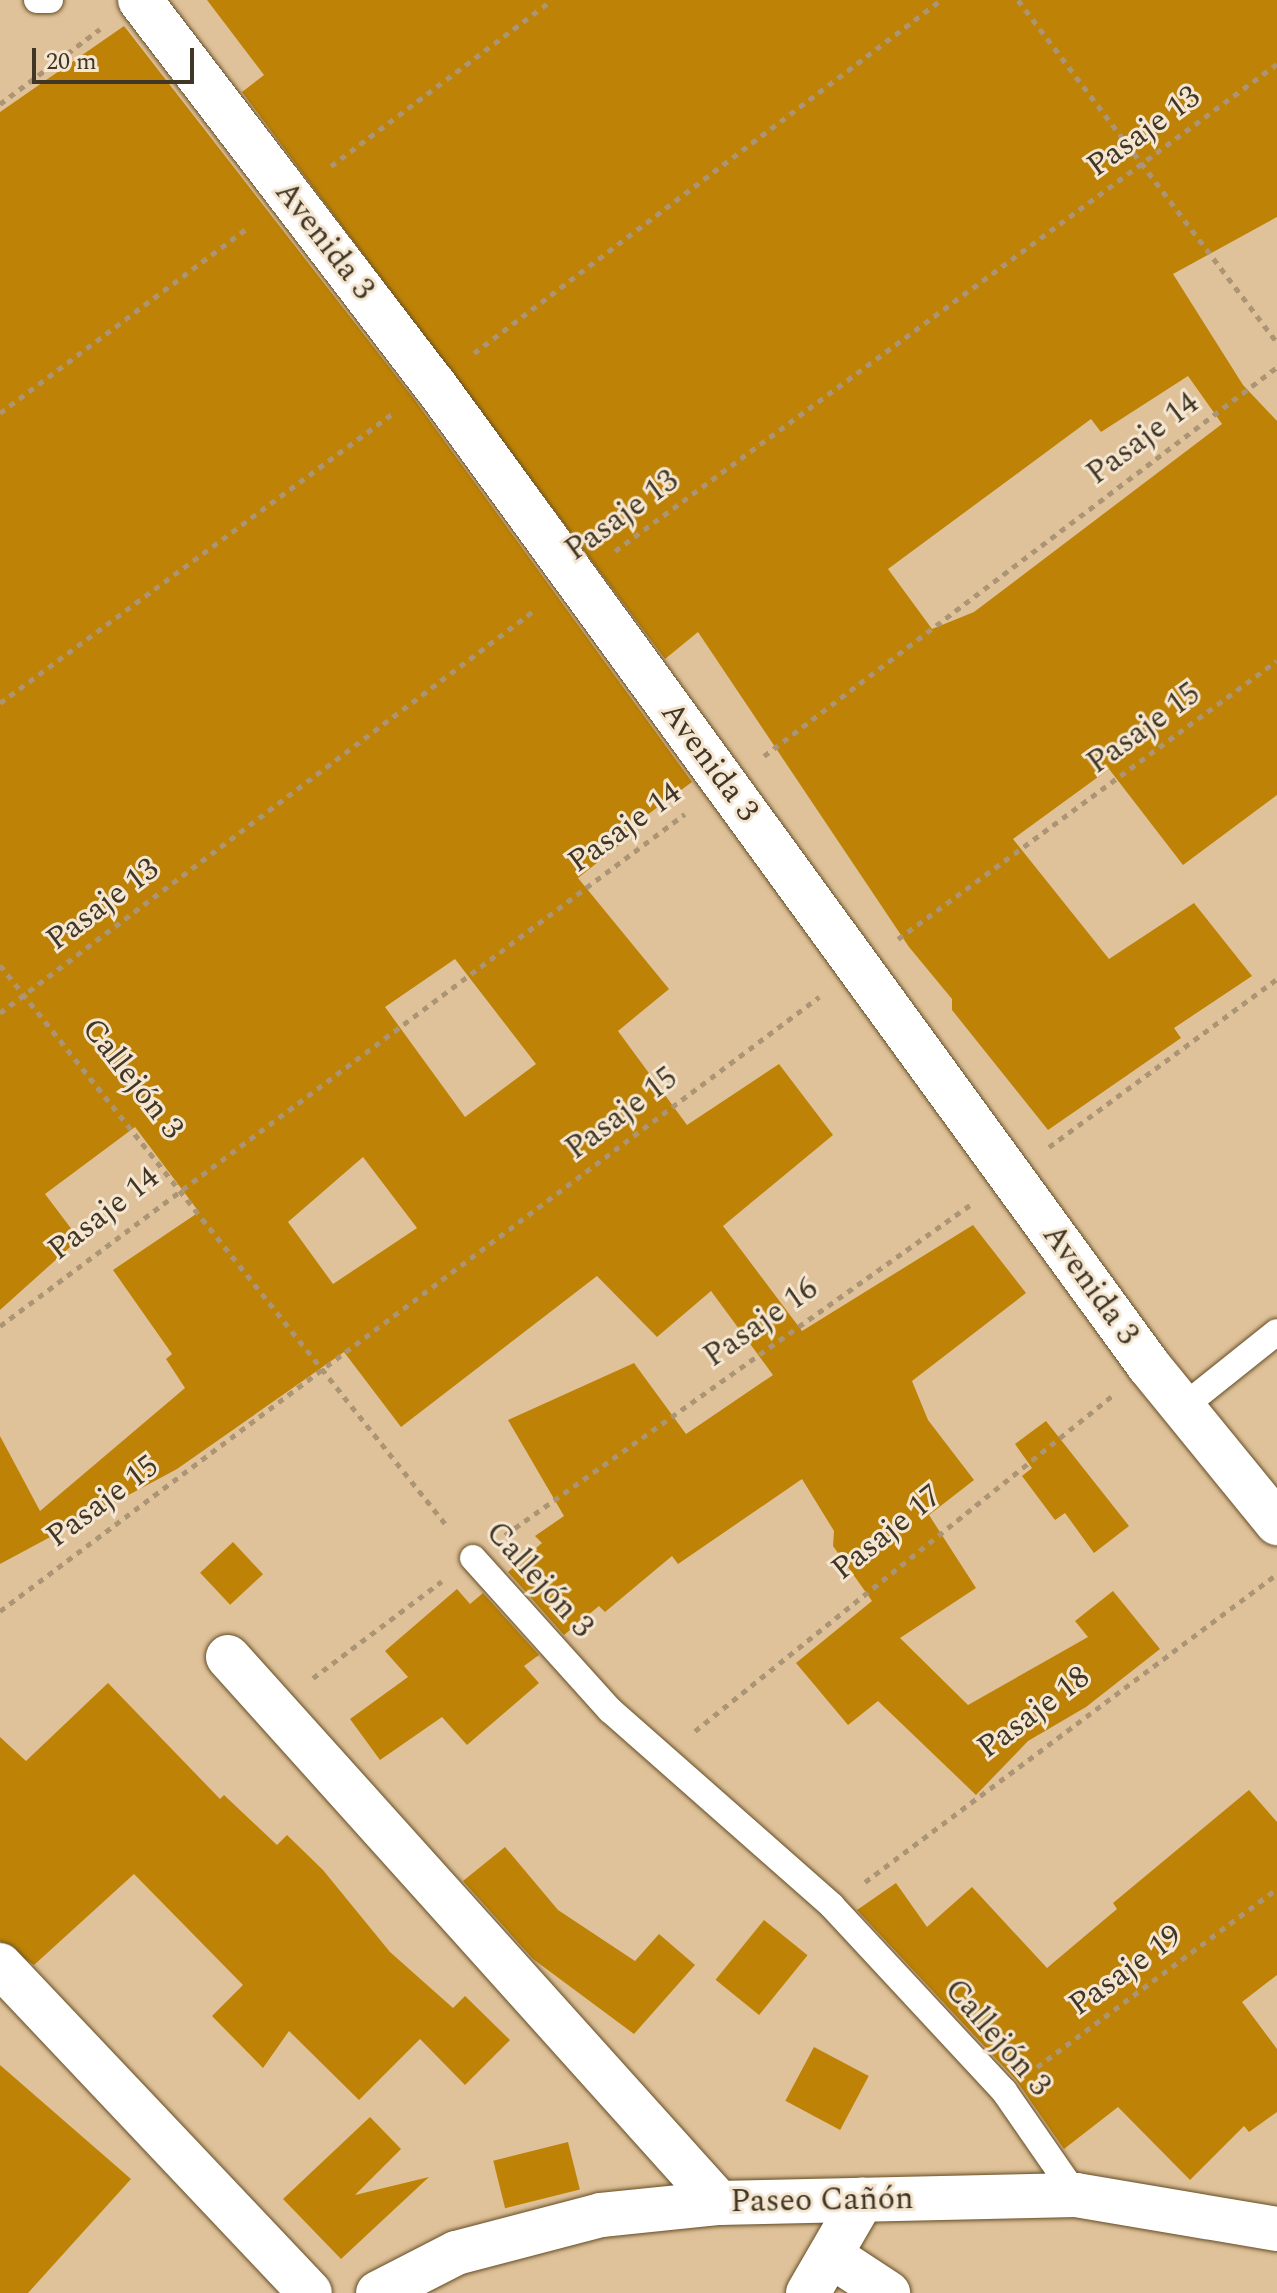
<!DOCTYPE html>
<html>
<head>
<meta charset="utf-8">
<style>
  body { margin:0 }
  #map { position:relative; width:1277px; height:2293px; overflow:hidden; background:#dfc299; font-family:Spectral,serif }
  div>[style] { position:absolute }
  .building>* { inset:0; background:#be8306; transform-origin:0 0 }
  .path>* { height:5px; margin-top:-2.5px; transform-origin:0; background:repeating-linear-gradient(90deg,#ac9574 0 6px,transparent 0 12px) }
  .roads { filter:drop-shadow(0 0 2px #654c25) drop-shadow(0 0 2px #654c25) }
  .service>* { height:26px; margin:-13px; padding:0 13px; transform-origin:13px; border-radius:13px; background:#fff }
  .minor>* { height:44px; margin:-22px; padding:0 22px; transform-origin:22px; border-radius:22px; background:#fff }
  .tertiary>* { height:44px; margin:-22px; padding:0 22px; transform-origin:22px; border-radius:22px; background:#fff }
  span { translate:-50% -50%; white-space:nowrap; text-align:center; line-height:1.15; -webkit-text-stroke:6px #f4e6d1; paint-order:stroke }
  .street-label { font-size:32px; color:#413625 }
  .scale { position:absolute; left:32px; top:48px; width:162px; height:36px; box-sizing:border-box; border:4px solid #413625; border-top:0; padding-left:10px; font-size:24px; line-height:28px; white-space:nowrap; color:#413625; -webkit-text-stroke:6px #f4e6d1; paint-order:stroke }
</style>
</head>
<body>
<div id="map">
  <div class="building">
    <div style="clip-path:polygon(evenodd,207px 0,1277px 0,1277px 217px,1173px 274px,1243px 385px,1277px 421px,1277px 795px,1183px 865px,1109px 769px,1013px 839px,1109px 959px,1194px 903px,1252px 976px,1174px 1028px,1181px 1038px,1048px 1130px,952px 1010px,952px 999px,909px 947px,698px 632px,665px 659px,242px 92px,264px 75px,207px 0,1188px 376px,1222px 424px,974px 612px,932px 629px,888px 569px,1091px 419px,1101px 432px,1188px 376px)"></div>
    <div style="clip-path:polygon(evenodd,124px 26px,414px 399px,692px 782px,628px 829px,632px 835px,578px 878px,669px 989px,618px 1031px,687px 1125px,779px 1064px,833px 1135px,723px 1226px,802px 1331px,973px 1225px,1026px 1293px,912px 1381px,928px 1420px,974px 1480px,929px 1515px,976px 1588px,900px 1638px,968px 1705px,1088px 1637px,1075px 1621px,1113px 1591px,1160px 1649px,1086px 1707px,1028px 1741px,976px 1795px,878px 1701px,848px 1725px,796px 1663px,872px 1601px,833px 1546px,834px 1531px,802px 1479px,678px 1564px,672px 1556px,605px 1612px,599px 1606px,564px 1635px,508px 1572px,542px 1543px,535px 1536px,564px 1516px,508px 1420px,634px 1363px,686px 1434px,773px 1375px,711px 1291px,657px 1337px,597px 1276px,401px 1427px,344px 1352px,177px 1469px,0 1564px,0 1436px,40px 1511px,185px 1388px,166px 1359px,172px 1354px,113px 1270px,199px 1212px,135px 1127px,45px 1194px,79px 1239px,0 1310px,0 112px,124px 26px,455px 959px,536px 1064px,465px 1117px,385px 1007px,455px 959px,124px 26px,363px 1157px,417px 1228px,333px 1284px,288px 1222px,363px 1157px)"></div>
    <div style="clip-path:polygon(1046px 1421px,1129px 1526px,1094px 1553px,1065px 1513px,1055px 1520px,1022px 1476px,1032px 1468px,1015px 1444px)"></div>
    <div style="left:233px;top:1542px;width:44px;height:45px;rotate:47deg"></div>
    <div style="clip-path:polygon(457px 1589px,470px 1604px,483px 1593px,539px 1655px,524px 1666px,539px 1683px,467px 1745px,442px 1717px,380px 1760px,350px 1719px,408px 1677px,385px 1651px)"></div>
    <div style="clip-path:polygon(108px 1683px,220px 1799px,224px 1795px,277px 1845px,287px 1835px,323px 1870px,390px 1952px,453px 2008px,465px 1996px,510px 2040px,465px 2085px,420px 2039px,359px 2100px,289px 2031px,263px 2068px,212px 2016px,243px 1985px,134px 1874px,34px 1965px,0 1941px,0 1737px,26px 1761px)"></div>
    <div style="clip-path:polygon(1249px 1790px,1277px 1822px,1277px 1975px,1242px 2002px,1277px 2049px,1277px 2112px,1249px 2132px,1244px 2126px,1190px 2180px,1118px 2107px,1064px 2149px,1016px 2080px,857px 1910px,896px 1883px,927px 1927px,972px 1887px,1047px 1968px,1117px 1909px,1113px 1903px)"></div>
    <div style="clip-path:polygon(505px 1847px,558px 1910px,635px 1961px,659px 1934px,695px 1965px,634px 2034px,533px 1959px,463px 1881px)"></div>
    <div style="left:764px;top:1920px;width:56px;height:77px;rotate:39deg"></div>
    <div style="left:814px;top:2047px;width:62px;height:61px;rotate:28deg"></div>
    <div style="clip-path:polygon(0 2065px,131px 2179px,28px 2293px,0 2293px)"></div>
    <div style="clip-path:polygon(370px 2117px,401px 2149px,355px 2195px,429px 2177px,341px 2259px,283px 2199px)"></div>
    <div style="left:568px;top:2142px;width:49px;height:77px;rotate:76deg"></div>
  </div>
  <div class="path">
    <div style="left:1018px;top:0;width:429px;rotate:52.9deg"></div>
    <div style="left:0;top:104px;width:125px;rotate:-36.9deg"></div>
    <div style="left:331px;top:166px;width:276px;rotate:-36.9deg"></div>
    <div style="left:474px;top:353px;width:585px;rotate:-37.09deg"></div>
    <div style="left:0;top:413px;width:311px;rotate:-36.8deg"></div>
    <div style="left:615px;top:551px;width:822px;rotate:-36.34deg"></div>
    <div style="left:0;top:703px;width:491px;rotate:-36.4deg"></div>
    <div style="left:764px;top:756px;width:644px;rotate:-37.17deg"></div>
    <div style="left:898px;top:939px;width:470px;rotate:-36.3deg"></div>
    <div style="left:0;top:965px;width:717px;rotate:51.45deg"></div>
    <div style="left:0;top:1013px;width:671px;rotate:-37.01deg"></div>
    <div style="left:1049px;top:1147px;width:283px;rotate:-36.4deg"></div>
    <div style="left:0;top:1326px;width:855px;rotate:-36.78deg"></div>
    <div style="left:505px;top:1535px;width:570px;rotate:-35.36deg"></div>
    <div style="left:0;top:1611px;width:1024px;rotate:-36.86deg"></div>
    <div style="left:313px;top:1678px;width:161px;rotate:-36.9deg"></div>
    <div style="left:695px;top:1731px;width:535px;rotate:-38.78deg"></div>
    <div style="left:865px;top:1882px;width:514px;rotate:-36.78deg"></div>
    <div style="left:1037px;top:2067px;width:299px;rotate:-36.6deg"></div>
  </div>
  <div class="roads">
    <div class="service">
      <div style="left:37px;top:0;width:13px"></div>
      <div style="left:1183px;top:1407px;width:120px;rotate:-38.6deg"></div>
      <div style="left:473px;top:1558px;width:205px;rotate:48deg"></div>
      <div style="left:610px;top:1710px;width:296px;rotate:41.4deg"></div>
      <div style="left:832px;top:1906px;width:253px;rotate:47.1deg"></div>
      <div style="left:1004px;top:2091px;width:126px;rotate:55.3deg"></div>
    </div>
    <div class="minor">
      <div style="left:228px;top:1657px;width:734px;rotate:48.04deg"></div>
      <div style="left:0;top:1965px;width:451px;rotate:46.6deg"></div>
      <div style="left:833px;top:2257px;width:66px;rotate:33.2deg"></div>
      <div style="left:808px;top:2293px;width:108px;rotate:-59.9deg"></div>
    </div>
    <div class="tertiary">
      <div style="left:140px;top:0;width:484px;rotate:52.6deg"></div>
      <div style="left:434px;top:384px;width:1215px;rotate:53.94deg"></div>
      <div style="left:1149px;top:1366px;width:203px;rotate:50.8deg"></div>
      <div style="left:378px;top:2293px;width:88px;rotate:-27.1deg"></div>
      <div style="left:456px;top:2253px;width:150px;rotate:-14.7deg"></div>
      <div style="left:601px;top:2215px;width:119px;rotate:-5.8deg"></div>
      <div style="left:719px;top:2203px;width:357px;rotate:-1.3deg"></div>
      <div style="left:1076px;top:2195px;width:204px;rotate:9.6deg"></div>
    </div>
  </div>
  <div class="street-label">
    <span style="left:1144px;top:132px;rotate:-36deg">Pasaje 13</span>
    <span style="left:324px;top:241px;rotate:52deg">Avenida 3</span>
    <span style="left:1143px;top:439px;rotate:-37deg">Pasaje 14</span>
    <span style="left:622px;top:516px;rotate:-36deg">Pasaje 13</span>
    <span style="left:1144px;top:729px;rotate:-36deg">Pasaje 15</span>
    <span style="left:709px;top:762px;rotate:53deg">Avenida 3</span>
    <span style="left:625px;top:828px;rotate:-36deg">Pasaje 14</span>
    <span style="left:103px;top:905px;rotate:-37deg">Pasaje 13</span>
    <span style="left:132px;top:1079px;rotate:52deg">Callejón 3</span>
    <span style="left:622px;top:1114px;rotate:-37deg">Pasaje 15</span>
    <span style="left:104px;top:1214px;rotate:-38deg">Pasaje 14</span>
    <span style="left:1090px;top:1285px;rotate:54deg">Avenida 3</span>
    <span style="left:761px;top:1323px;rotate:-35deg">Pasaje 16</span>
    <span style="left:103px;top:1502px;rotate:-37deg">Pasaje 15</span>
    <span style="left:887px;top:1533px;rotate:-39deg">Pasaje 17</span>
    <span style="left:539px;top:1580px;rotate:48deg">Callejón 3</span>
    <span style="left:1034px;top:1713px;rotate:-37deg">Pasaje 18</span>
    <span style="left:1126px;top:1971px;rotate:-36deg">Pasaje 19</span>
    <span style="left:997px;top:2038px;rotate:49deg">Callejón 3</span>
    <span style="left:822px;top:2201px;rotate:-1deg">Paseo Cañón</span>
  </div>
  <div class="scale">20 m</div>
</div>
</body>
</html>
